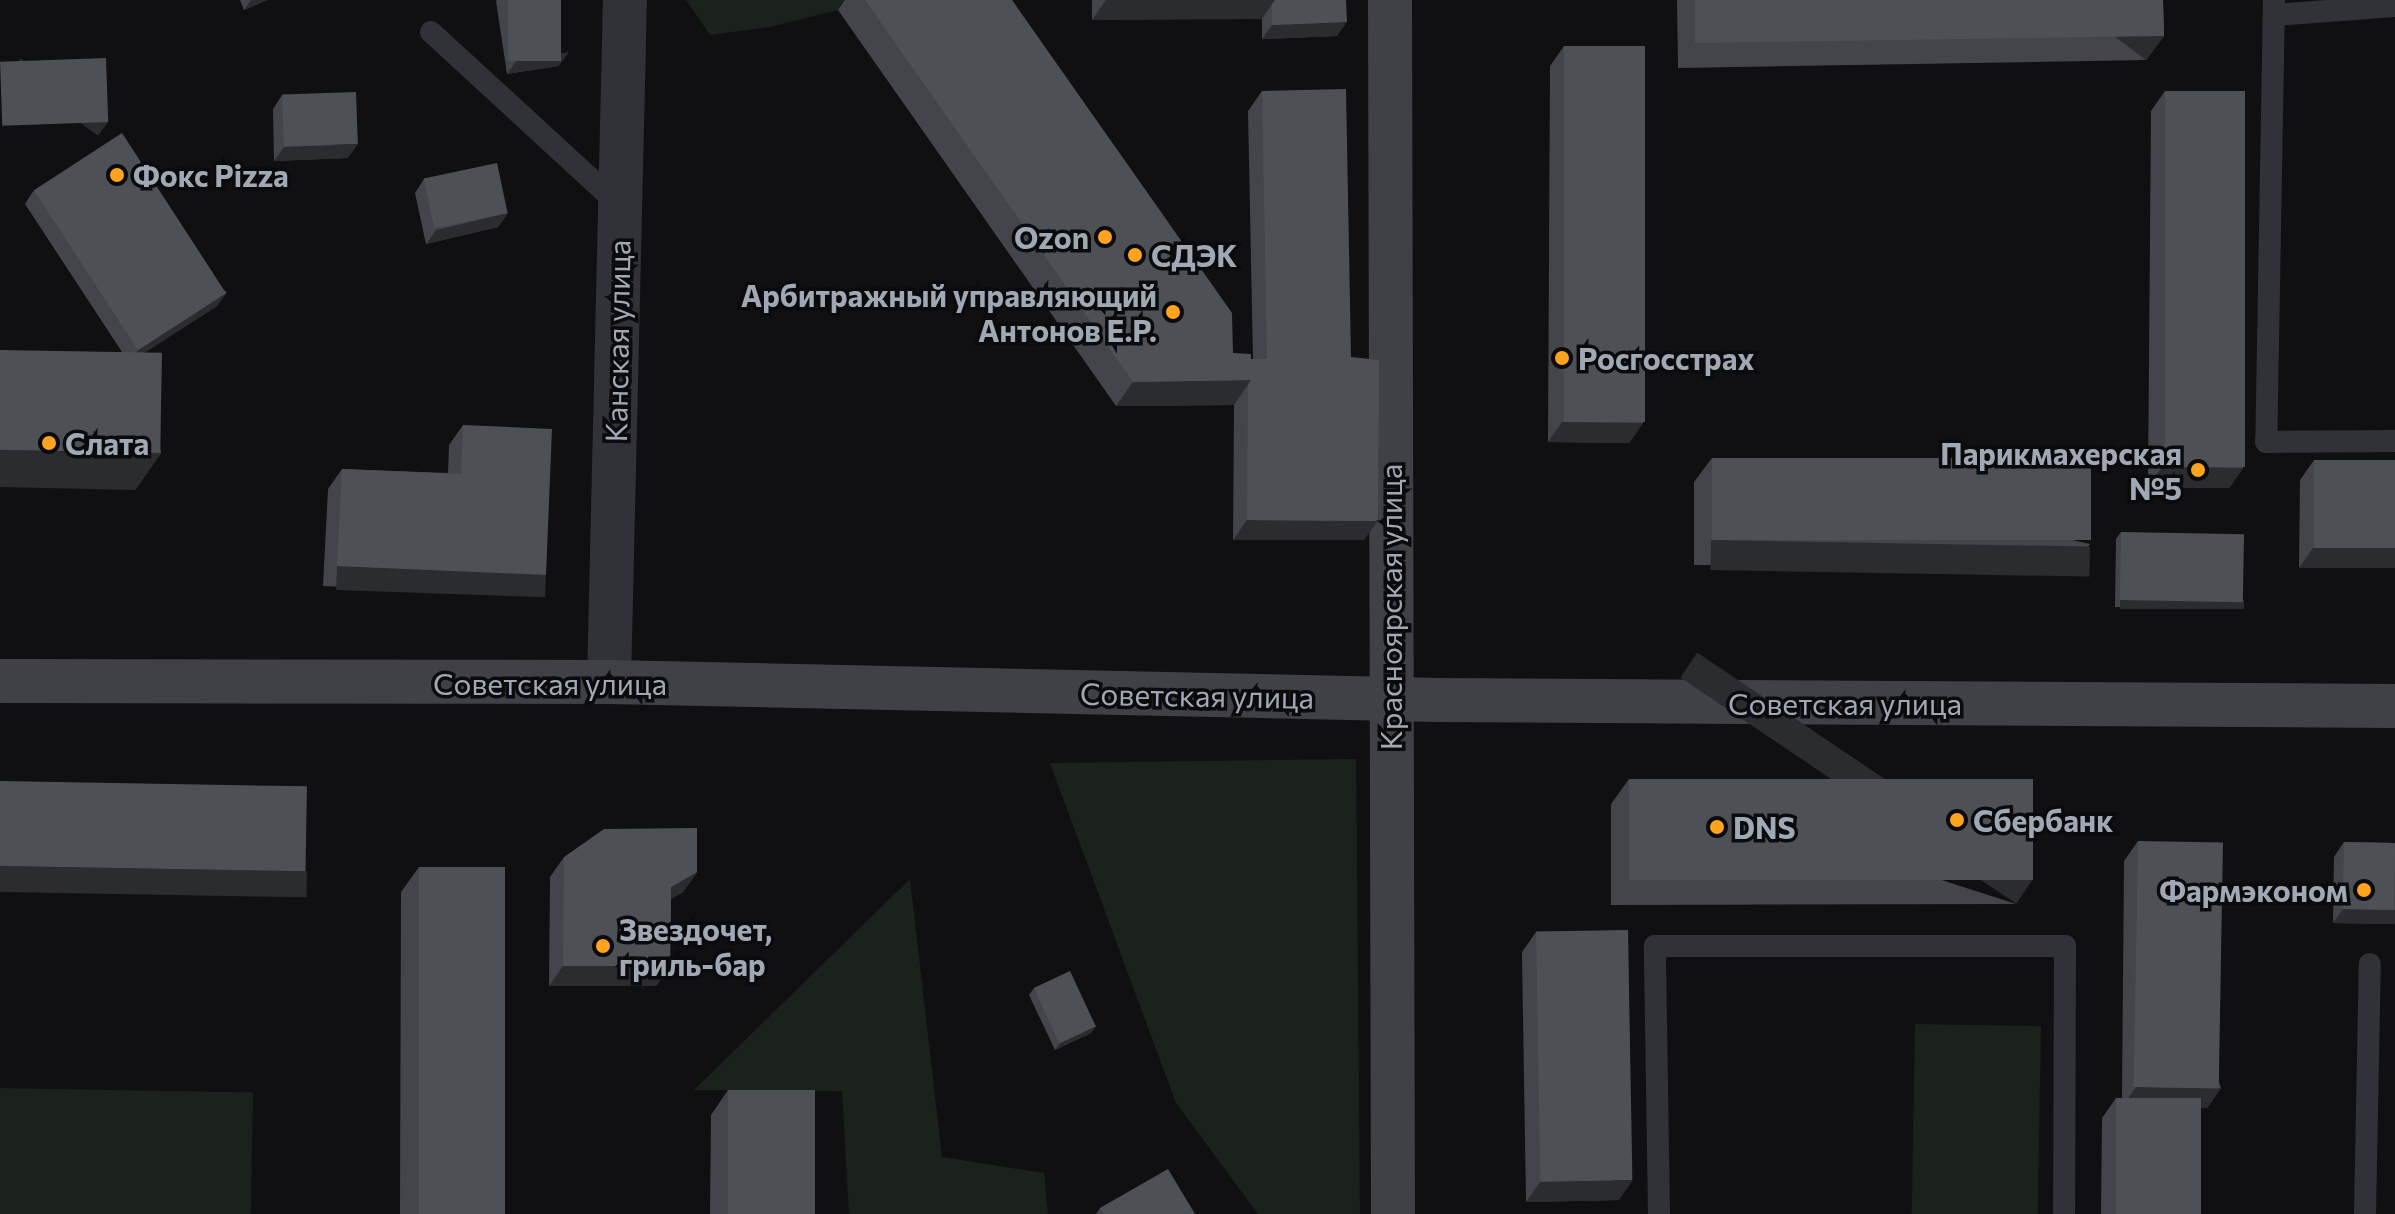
<!DOCTYPE html>
<html>
<head>
<meta charset="utf-8">
<style>
  body { margin:0 }
  #map { position:relative; width:2395px; height:1214px; overflow:hidden; background:#101012; font-family:Commissioner,sans-serif }
  div>[style] { position:absolute }
  .green>* { inset:0; background:#1a221b; transform-origin:0 0 }
  .lane>* { height:22px; margin:-11px; padding:0 11px; transform-origin:11px; border-radius:11px; background:#313237 }
  .street>* { height:44px; margin:-22px; padding:0 22px; transform-origin:22px; border-radius:22px; background:#313237 }
  .secondary>* { height:44px; margin:-22px; padding:0 22px; transform-origin:22px; border-radius:22px; background:#3f4147 }
  .wall>* { inset:0; background:#43454a }
  .shaded-wall>* { inset:0; background:#2a2c2f; transform-origin:0 0 }
  .building>* { inset:0; background:#4d5055; transform-origin:0 0 }
  .dots>* { width:22px; height:22px; translate:-50% -50%; box-sizing:border-box; border:4px solid #0b0b0d; border-radius:50% }
  span { translate:-50% -50%; white-space:nowrap; text-align:center; line-height:1.15; -webkit-text-stroke:7px #0b0b0d; paint-order:stroke }
  .poi-label { font-size:30px; color:#a0a8b4; font-weight:700 }
  .left { translate:0 -50%; text-align:left }
  .right { translate:-100% -50%; text-align:right }
  .street-label { font-size:30px; color:#a0a8b4 }
</style>
</head>
<body>
<div id="map">
  <div class="green">
    <div style="clip-path:polygon(686px 0,852px 0,838px 10px,770px 27px,710px 35px)"></div>
    <div style="clip-path:polygon(1356px 759px,1360px 1214px,1258px 1214px,1176px 1103px,1050px 763px)"></div>
    <div style="clip-path:polygon(910px 879px,942px 1157px,1044px 1173px,1048px 1214px,849px 1214px,842px 1091px,694px 1090px)"></div>
    <div style="left:1915px;top:1024px;width:126px;height:190px;rotate:1deg"></div>
    <div style="left:0;top:1088px;width:253px;height:126px;rotate:1deg"></div>
  </div>
  <div class="lane">
    <div style="left:2274px;top:0;width:442px;rotate:91deg"></div>
    <div style="left:2266px;top:442px;width:129px;rotate:-0.4deg"></div>
    <div style="left:2274px;top:15px;width:121px;rotate:-4.3deg"></div>
    <div style="left:431px;top:32px;width:255px;rotate:42.6deg"></div>
    <div style="left:1659px;top:1214px;width:268px;rotate:-90.9deg"></div>
    <div style="left:1655px;top:946px;width:410px"></div>
    <div style="left:2065px;top:946px;width:268px;rotate:90.2deg"></div>
    <div style="left:2365px;top:1214px;width:250px;rotate:-88.9deg"></div>
  </div>
  <div class="street">
    <div style="left:609px;top:682px;width:682px;rotate:-88.66deg"></div>
  </div>
  <div class="secondary">
    <div style="left:1390px;top:0;width:1214px;rotate:89.86deg"></div>
    <div style="left:0;top:681px;width:609px;rotate:0.09deg"></div>
    <div style="left:609px;top:682px;width:829px;rotate:1.24deg"></div>
    <div style="left:1438px;top:700px;width:957px;rotate:0.36deg"></div>
  </div>
  <div class="wall">
    <div style="clip-path:polygon(240px 0,267px 0,244px 10px)"></div>
    <div style="clip-path:polygon(497px 0,561px 0,559px 66px,507px 74px,496px 1px)"></div>
    <div style="clip-path:polygon(845px 0,1012px 0,1233px 353px,1251px 359px,1253px 359px,1248px 111px,1262px 91px,1351px 357px,1364px 540px,1233px 540px,1234px 405px,1116px 406px,838px 10px)"></div>
    <div style="clip-path:polygon(1092px 0,1346px 0,1337px 36px,1262px 39px,1262px 18px,1092px 20px)"></div>
    <div style="clip-path:polygon(1677px 0,2163px 0,2164px 36px,2146px 60px,1678px 68px)"></div>
    <div style="clip-path:polygon(1564px 46px,1643px 423px,1629px 443px,1548px 442px,1550px 66px)"></div>
    <div style="clip-path:polygon(2165px 91px,2243px 468px,2229px 488px,2148px 487px,2151px 111px)"></div>
    <div style="clip-path:polygon(282px 95px,348px 158px,274px 161px,273px 109px)"></div>
    <div style="clip-path:polygon(424px 179px,508px 213px,498px 227px,426px 244px,415px 193px)"></div>
    <div style="clip-path:polygon(34px 190px,227px 292px,217px 306px,145px 352px,161px 453px,135px 490px,122px 352px,25px 204px)"></div>
    <div style="clip-path:polygon(463px 425px,532px 595px,323px 586px,328px 489px,342px 469px,448px 473px,449px 445px)"></div>
    <div style="clip-path:polygon(1712px 458px,2090px 544px,2073px 568px,1694px 565px,1694px 482px)"></div>
    <div style="clip-path:polygon(2314px 460px,2395px 460px,2299px 568px,2300px 480px)"></div>
    <div style="clip-path:polygon(2121px 532px,2244px 601px,2239px 608px,2115px 607px,2116px 539px)"></div>
    <div style="clip-path:polygon(1629px 779px,2016px 904px,1611px 905px,1611px 804px)"></div>
    <div style="clip-path:polygon(2138px 841px,2221px 1088px,2207px 1108px,2201px 1108px,2200px 1214px,2101px 1214px,2102px 1118px,2116px 1098px,2122px 1098px,2124px 861px)"></div>
    <div style="clip-path:polygon(2344px 842px,2395px 843px,2395px 924px,2333px 923px,2334px 857px)"></div>
    <div style="clip-path:polygon(564px 857px,697px 872px,683px 892px,671px 899px,670px 966px,656px 986px,549px 986px,550px 877px)"></div>
    <div style="clip-path:polygon(419px 867px,503px 1214px,400px 1214px,401px 892px)"></div>
    <div style="clip-path:polygon(1536px 932px,1619px 1200px,1526px 1202px,1522px 952px)"></div>
    <div style="clip-path:polygon(1034px 988px,1096px 1026px,1091px 1033px,1055px 1050px,1029px 995px)"></div>
    <div style="clip-path:polygon(728px 1090px,814px 1214px,710px 1214px,711px 1115px)"></div>
    <div style="clip-path:polygon(1100px 1208px,1195px 1214px,1096px 1214px)"></div>
  </div>
  <div class="shaded-wall">
    <div style="clip-path:polygon(251px 0,267px 0,244px 10px)"></div>
    <div style="clip-path:polygon(1106px 0,1275px 0,1262px 19px,1092px 20px)"></div>
    <div style="clip-path:polygon(1347px 22px,1337px 36px,1262px 39px,1272px 25px)"></div>
    <div style="left:2164px;top:36px;width:30px;height:469px;rotate:127deg"></div>
    <div style="clip-path:polygon(569px 52px,559px 66px,507px 74px,517px 60px)"></div>
    <div style="left:108px;top:122px;width:17px;height:108px;rotate:126deg"></div>
    <div style="clip-path:polygon(358px 144px,348px 158px,274px 161px,284px 147px)"></div>
    <div style="clip-path:polygon(508px 213px,498px 227px,426px 244px,436px 230px)"></div>
    <div style="clip-path:polygon(227px 292px,217px 306px,129px 363px,139px 349px)"></div>
    <div style="clip-path:polygon(1251px 380px,1234px 405px,1116px 406px,1133px 382px)"></div>
    <div style="clip-path:polygon(1562px 422px,1643px 423px,1629px 443px,1548px 442px)"></div>
    <div style="clip-path:polygon(0 450px,161px 453px,135px 490px,0 487px)"></div>
    <div style="clip-path:polygon(2162px 467px,2243px 468px,2229px 488px,2148px 487px)"></div>
    <div style="clip-path:polygon(1247px 520px,1378px 521px,1364px 540px,1233px 540px)"></div>
    <div style="left:1711px;top:540px;width:379px;height:30px;rotate:1deg"></div>
    <div style="clip-path:polygon(2313px 548px,2395px 548px,2395px 568px,2299px 568px)"></div>
    <div style="left:337px;top:566px;width:209px;height:24px;rotate:2deg"></div>
    <div style="left:2120px;top:600px;width:124px;height:9px"></div>
    <div style="left:0;top:866px;width:307px;height:26px;rotate:1deg"></div>
    <div style="clip-path:polygon(697px 872px,683px 892px,657px 907px,671px 887px)"></div>
    <div style="left:2033px;top:879px;width:30px;height:405px;rotate:124deg"></div>
    <div style="clip-path:polygon(2343px 909px,2395px 910px,2395px 924px,2333px 923px)"></div>
    <div style="clip-path:polygon(563px 966px,670px 966px,656px 986px,549px 986px)"></div>
    <div style="clip-path:polygon(1096px 1026px,1091px 1033px,1055px 1050px,1060px 1043px)"></div>
    <div style="clip-path:polygon(2136px 1087px,2221px 1088px,2207px 1108px,2122px 1107px)"></div>
    <div style="clip-path:polygon(1633px 1180px,1619px 1200px,1526px 1202px,1540px 1182px)"></div>
  </div>
  <div class="building">
    <div style="left:508px;top:0;width:53px;height:61px"></div>
    <div style="clip-path:polygon(865px 0,1012px 0,1232px 313px,1233px 353px,1251px 354px,1251px 380px,1133px 382px)"></div>
    <div style="clip-path:polygon(1275px 0,1346px 0,1347px 22px,1272px 25px,1272px 4px)"></div>
    <div style="clip-path:polygon(1695px 0,2163px 0,2164px 36px,1695px 43px)"></div>
    <div style="left:1564px;top:46px;width:81px;height:376px"></div>
    <div style="left:106px;top:58px;width:64px;height:106px;rotate:88deg"></div>
    <div style="clip-path:polygon(1346px 89px,1351px 357px,1379px 360px,1378px 521px,1247px 520px,1248px 385px,1251px 380px,1251px 359px,1267px 359px,1262px 91px)"></div>
    <div style="left:2165px;top:91px;width:80px;height:376px"></div>
    <div style="left:356px;top:92px;width:52px;height:74px;rotate:88deg"></div>
    <div style="left:122px;top:133px;width:191px;height:105px;rotate:57deg"></div>
    <div style="left:497px;top:163px;width:51px;height:75px;rotate:78deg"></div>
    <div style="left:0;top:350px;width:162px;height:100px;rotate:1deg"></div>
    <div style="clip-path:polygon(463px 425px,552px 429px,546px 575px,337px 566px,342px 469px,461px 474px)"></div>
    <div style="left:1712px;top:458px;width:379px;height:82px"></div>
    <div style="left:2314px;top:460px;width:81px;height:88px"></div>
    <div style="left:2121px;top:532px;width:123px;height:68px;rotate:1deg"></div>
    <div style="left:1629px;top:779px;width:404px;height:101px"></div>
    <div style="left:0;top:781px;width:307px;height:85px;rotate:1deg"></div>
    <div style="clip-path:polygon(697px 828px,697px 872px,671px 887px,670px 966px,563px 966px,564px 857px,604px 829px)"></div>
    <div style="left:2138px;top:841px;width:85px;height:246px;rotate:1deg"></div>
    <div style="left:2344px;top:842px;width:51px;height:67px;rotate:1deg"></div>
    <div style="left:419px;top:867px;width:86px;height:347px"></div>
    <div style="left:1628px;top:930px;width:250px;height:92px;rotate:89deg"></div>
    <div style="left:1070px;top:971px;width:61px;height:40px;rotate:65deg"></div>
    <div style="left:728px;top:1090px;width:87px;height:124px"></div>
    <div style="left:2116px;top:1098px;width:85px;height:116px"></div>
    <div style="clip-path:polygon(1168px 1169px,1195px 1214px,1104px 1214px,1100px 1208px)"></div>
  </div>
  <div class="dots">
    <div style="left:117px;top:175px;background:#fda31d"></div>
    <div style="left:1105px;top:237px;background:#fda31d"></div>
    <div style="left:1135px;top:255px;background:#fda31d"></div>
    <div style="left:1173px;top:312px;background:#fda31d"></div>
    <div style="left:1562px;top:358px;background:#fda31d"></div>
    <div style="left:49px;top:443px;background:#fda31d"></div>
    <div style="left:2198px;top:470px;background:#fda31d"></div>
    <div style="left:1957px;top:820px;background:#fda31d"></div>
    <div style="left:1717px;top:827px;background:#fda31d"></div>
    <div style="left:2364px;top:890px;background:#fda31d"></div>
    <div style="left:603px;top:946px;background:#fda31d"></div>
  </div>
  <div class="poi-label">
    <span class="left" style="left:133px;top:175px">Фокс Pizza</span>
    <span class="right" style="left:1089px;top:237px">Ozon</span>
    <span class="left" style="left:1151px;top:255px">СДЭК</span>
    <span class="right" style="left:1157px;top:312px">Арбитражный управляющий<br>Антонов Е.Р.</span>
    <span class="left" style="left:1578px;top:358px">Росгосстрах</span>
    <span class="left" style="left:65px;top:443px">Слата</span>
    <span class="right" style="left:2182px;top:470px">Парикмахерская<br>№5</span>
    <span class="left" style="left:1973px;top:820px">Сбербанк</span>
    <span class="left" style="left:1733px;top:827px">DNS</span>
    <span class="right" style="left:2348px;top:890px">Фармэконом</span>
    <span class="left" style="left:619px;top:946px">Звездочет,<br>гриль-бар</span>
  </div>
  <div class="street-label">
    <span style="left:617px;top:341px;rotate:-89deg">Канская улица</span>
    <span style="left:1390px;top:607px;rotate:-90deg">Красноярская улица</span>
    <span style="left:550px;top:683px">Советская улица</span>
    <span style="left:1197px;top:695px;rotate:1deg">Советская улица</span>
    <span style="left:1845px;top:703px">Советская улица</span>
  </div>
</div>
</body>
</html>
